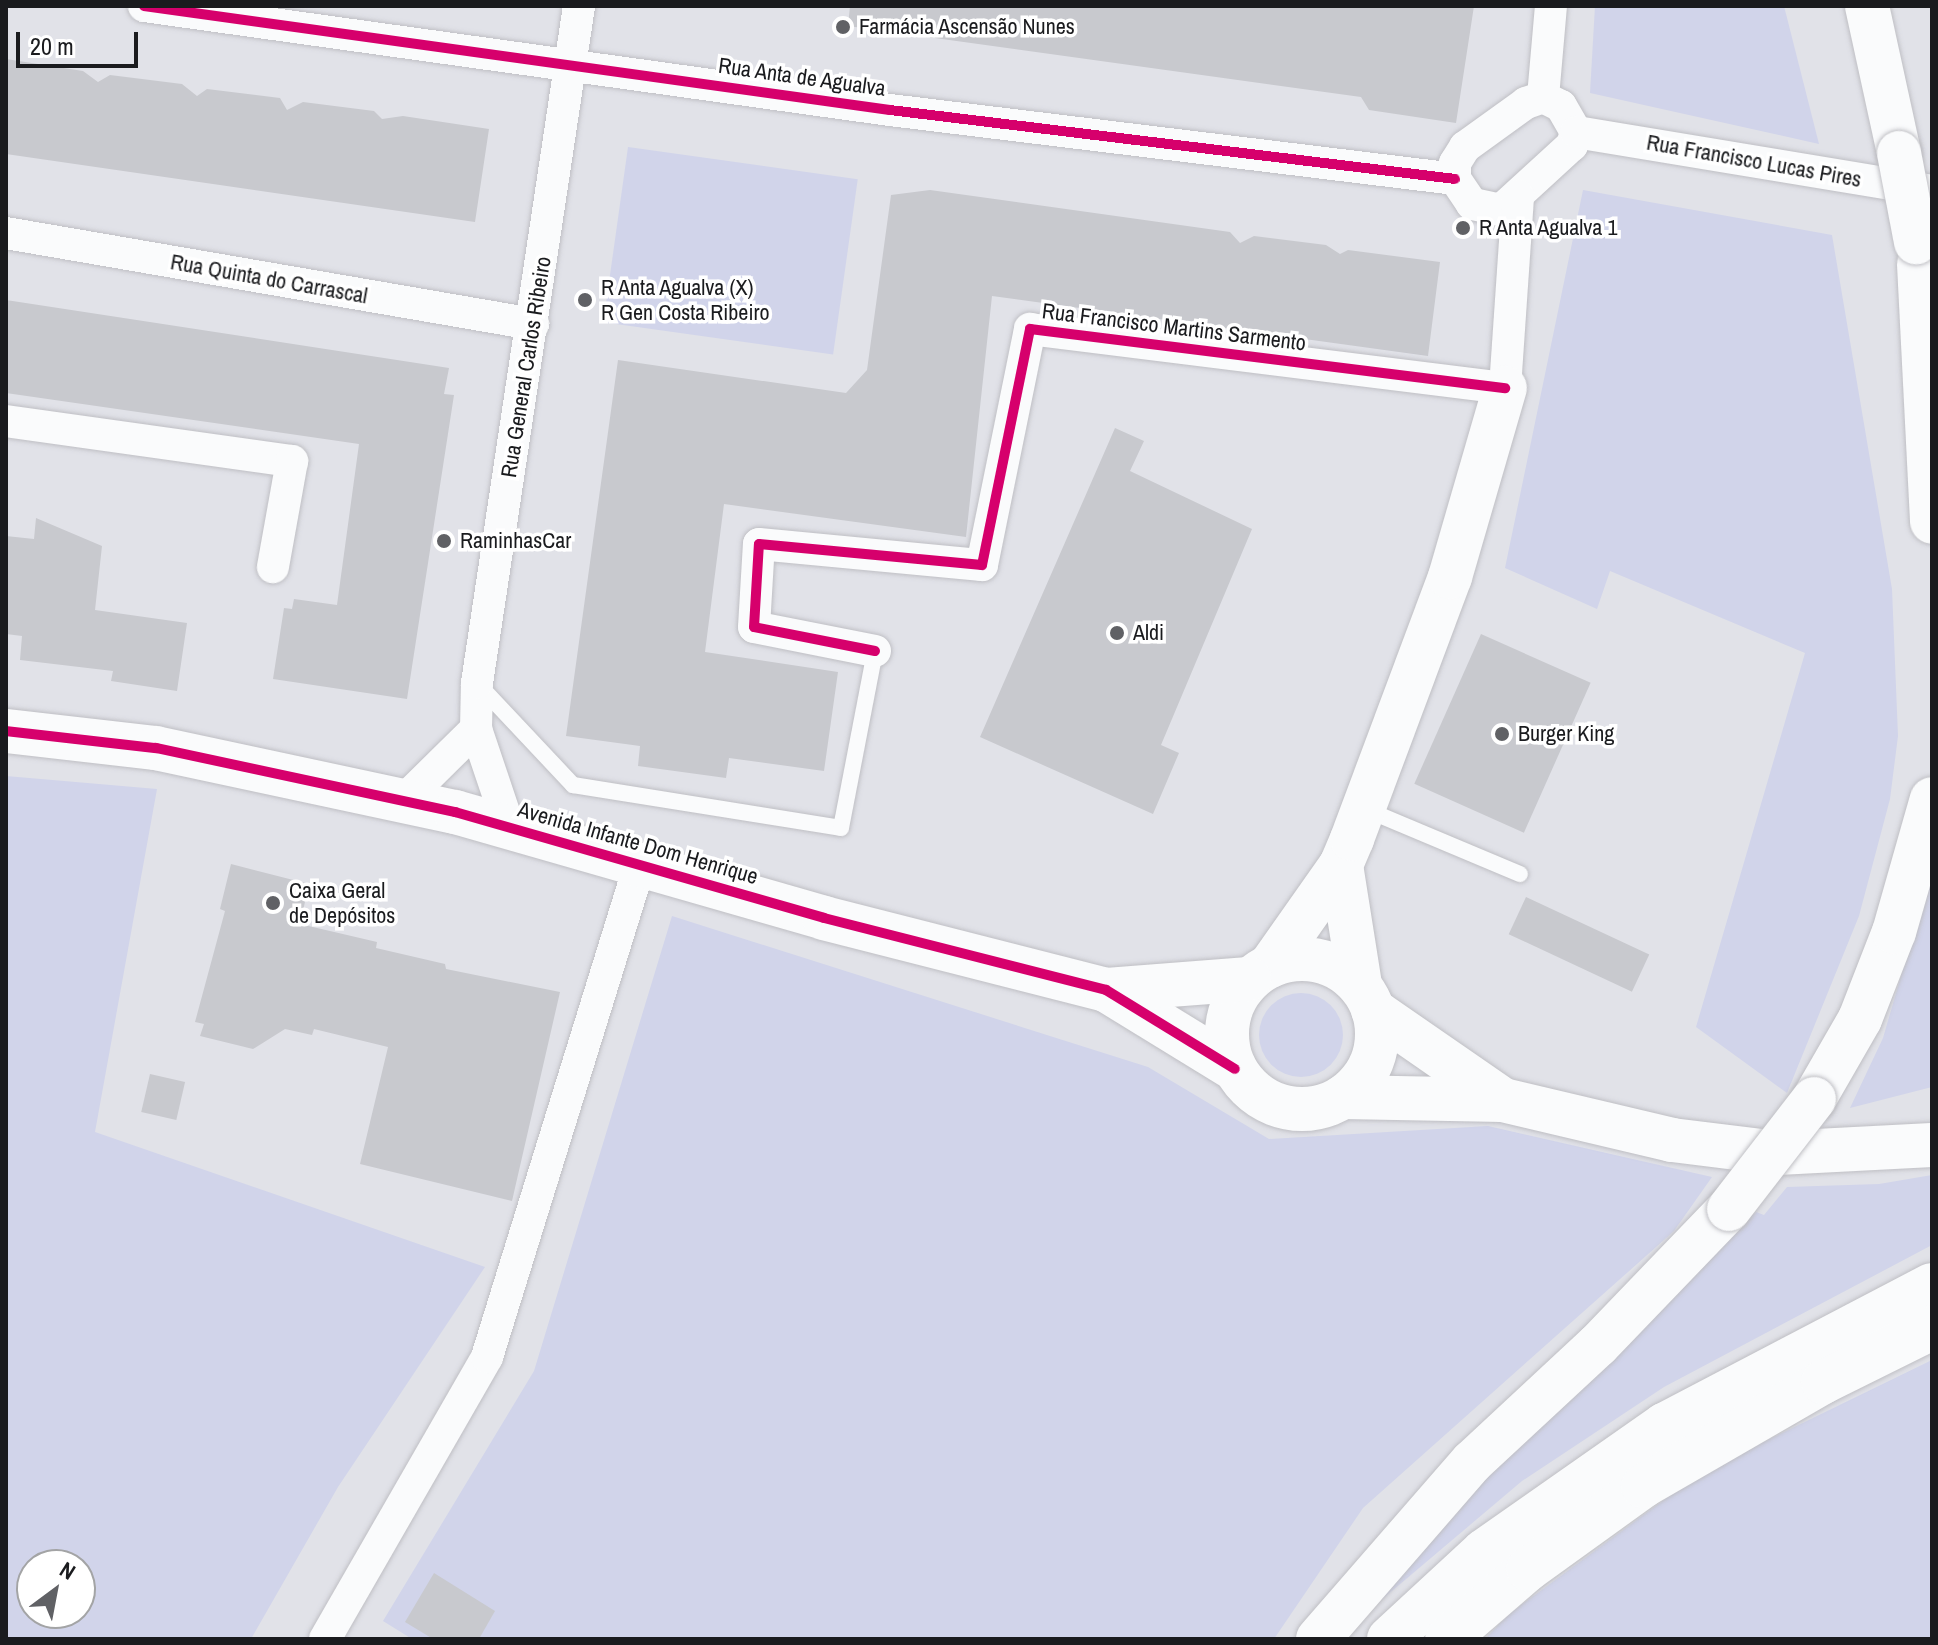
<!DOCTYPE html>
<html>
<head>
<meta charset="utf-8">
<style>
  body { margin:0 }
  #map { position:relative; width:1938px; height:1645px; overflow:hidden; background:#e1e2e8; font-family:"Archivo Narrow",sans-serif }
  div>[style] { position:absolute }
  .green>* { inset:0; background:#d1d4ea; transform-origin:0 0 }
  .round { border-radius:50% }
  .building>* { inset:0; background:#c8c9ce; transform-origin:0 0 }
  .roads { filter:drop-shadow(0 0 2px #bfbfc4) drop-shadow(0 0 2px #bfbfc4) }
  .lane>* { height:16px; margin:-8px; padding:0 8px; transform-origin:8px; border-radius:8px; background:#fafbfc }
  .street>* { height:32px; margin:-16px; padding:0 16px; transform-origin:16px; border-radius:16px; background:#fafbfc }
  .secondary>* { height:44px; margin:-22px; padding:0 22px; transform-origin:22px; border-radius:22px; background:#fafbfc }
  .secondary>.ring { margin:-22px; padding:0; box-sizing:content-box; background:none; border:44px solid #fafbfc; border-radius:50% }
  .highway>* { height:44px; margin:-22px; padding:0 22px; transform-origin:22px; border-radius:22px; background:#fafbfc }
  .bridges { filter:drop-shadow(0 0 2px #bfbfc4) drop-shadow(0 0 2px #bfbfc4) }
  .highway-bridge>* { height:44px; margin:-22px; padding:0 22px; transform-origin:22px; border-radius:22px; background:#fafbfc }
  .cycleway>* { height:10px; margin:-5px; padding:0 5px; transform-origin:5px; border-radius:5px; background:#d6006c }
  .dots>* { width:22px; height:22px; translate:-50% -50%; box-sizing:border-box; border:4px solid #fff; border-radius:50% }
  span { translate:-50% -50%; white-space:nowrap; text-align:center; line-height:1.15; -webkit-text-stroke:7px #fff; paint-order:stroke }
  .poi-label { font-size:22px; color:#1a1b1e }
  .left { translate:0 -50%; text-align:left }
  .street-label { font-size:22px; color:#1a1b1e }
  .frame { position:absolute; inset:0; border:8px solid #1a1b1e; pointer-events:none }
  .north { position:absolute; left:16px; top:1549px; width:80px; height:80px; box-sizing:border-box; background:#fff; border:2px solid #a3a4a5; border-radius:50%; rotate:32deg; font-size:22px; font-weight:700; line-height:32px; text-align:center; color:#1a1b1e }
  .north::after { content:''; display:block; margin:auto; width:28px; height:36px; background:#606165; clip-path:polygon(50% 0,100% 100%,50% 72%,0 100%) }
  .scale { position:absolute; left:16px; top:32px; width:122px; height:36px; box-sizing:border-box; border:4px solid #1a1b1e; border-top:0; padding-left:10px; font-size:24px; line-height:28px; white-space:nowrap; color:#1a1b1e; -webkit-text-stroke:6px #fff; paint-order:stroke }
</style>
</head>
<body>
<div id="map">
  <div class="green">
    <div style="clip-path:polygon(1595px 6px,1784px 6px,1819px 144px,1590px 93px)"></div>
    <div style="left:628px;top:147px;width:232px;height:177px;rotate:8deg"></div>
    <div style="clip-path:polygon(1583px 190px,1832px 235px,1892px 589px,1898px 736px,1890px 799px,1859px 916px,1787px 1093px,1696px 1027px,1805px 653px,1610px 571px,1597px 609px,1505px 568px)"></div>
    <div style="clip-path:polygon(evenodd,6px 776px,157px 789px,95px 1132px,485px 1267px,338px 1487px,251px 1639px,6px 1639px,6px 776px,80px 1565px,80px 1613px,32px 1613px,32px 1565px,80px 1565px)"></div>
    <div style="clip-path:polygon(1932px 869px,1932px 1087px,1850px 1108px,1883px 1038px)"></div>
    <div style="clip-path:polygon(672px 916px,1148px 1067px,1269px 1139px,1488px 1126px,1712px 1177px,1674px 1231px,1363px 1508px,1274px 1639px,412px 1639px,383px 1621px,534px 1371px)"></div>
    <div class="round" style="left:1259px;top:993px;width:84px;height:84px"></div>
    <div style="clip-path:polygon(1932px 1175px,1932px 1245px,1664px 1387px,1522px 1481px,1347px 1629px,1398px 1557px,1756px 1212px,1764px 1215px,1787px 1187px,1879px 1184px)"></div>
    <div style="clip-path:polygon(1932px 1360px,1932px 1639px,1485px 1639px,1509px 1614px,1702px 1472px)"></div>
  </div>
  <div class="building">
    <div style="clip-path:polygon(850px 6px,1474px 6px,1456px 123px,1369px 110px,1361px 97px,848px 26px)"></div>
    <div style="clip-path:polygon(6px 59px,83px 71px,98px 82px,110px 75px,182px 84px,197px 96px,207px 89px,280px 98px,287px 110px,303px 102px,374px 111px,382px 119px,403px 116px,489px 129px,475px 222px,6px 154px)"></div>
    <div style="clip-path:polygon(930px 190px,1230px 232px,1240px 243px,1254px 236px,1326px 245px,1340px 254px,1348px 250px,1440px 262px,1428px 356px,992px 296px,966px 537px,724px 504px,705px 652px,838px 672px,824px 771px,729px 758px,726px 778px,638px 766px,640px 746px,566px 736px,618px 360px,846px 393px,867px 370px,891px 195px)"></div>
    <div style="clip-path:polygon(6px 300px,449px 368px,444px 394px,454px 395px,407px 699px,273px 679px,284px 608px,292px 609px,294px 599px,337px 605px,359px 444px,6px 393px)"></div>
    <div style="clip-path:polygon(1115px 428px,1144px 441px,1130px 471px,1252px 529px,1161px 745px,1179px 753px,1153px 814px,980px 737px)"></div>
    <div style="clip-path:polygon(36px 518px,102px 546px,95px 610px,187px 623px,177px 691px,111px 681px,113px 671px,20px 660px,22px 636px,6px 634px,6px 536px,34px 539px)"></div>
    <div style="left:1481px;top:634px;width:120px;height:164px;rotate:24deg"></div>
    <div style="clip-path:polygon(231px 864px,309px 884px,300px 924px,377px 942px,376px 948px,445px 964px,446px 969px,560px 992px,512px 1201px,360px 1164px,388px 1047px,314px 1029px,312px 1035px,285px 1029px,253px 1049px,200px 1036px,204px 1024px,195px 1022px,225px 911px,220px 909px)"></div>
    <div style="left:1526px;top:897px;width:136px;height:41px;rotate:25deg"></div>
    <div style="left:150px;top:1074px;width:36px;height:39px;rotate:13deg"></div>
    <div style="clip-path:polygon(434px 1573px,495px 1611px,479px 1639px,433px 1639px,405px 1622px)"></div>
  </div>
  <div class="roads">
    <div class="lane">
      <div style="left:478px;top:684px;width:139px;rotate:46.8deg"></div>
      <div style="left:573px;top:785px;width:271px;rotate:9.1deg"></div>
      <div style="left:841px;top:828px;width:180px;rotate:-79.1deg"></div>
      <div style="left:1365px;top:809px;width:168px;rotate:22.8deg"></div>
    </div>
    <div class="street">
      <div style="left:144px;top:6px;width:753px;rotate:7.94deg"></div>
      <div style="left:890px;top:110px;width:569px;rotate:6.96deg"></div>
      <div style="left:1543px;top:97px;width:20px;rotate:27deg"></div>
      <div style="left:1561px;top:106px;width:30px;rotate:60deg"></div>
      <div style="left:1576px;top:132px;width:14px;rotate:107deg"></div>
      <div style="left:1572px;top:145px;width:96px;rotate:137.5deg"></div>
      <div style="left:1501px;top:210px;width:30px;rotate:-168deg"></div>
      <div style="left:1472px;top:204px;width:30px;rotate:-124deg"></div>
      <div style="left:1455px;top:179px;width:16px;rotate:-90deg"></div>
      <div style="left:1455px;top:163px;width:19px;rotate:-58deg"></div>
      <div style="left:1465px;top:147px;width:75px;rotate:-35.8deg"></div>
      <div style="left:1526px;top:103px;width:18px;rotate:-19deg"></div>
      <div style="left:1543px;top:97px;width:91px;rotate:-85deg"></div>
      <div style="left:1576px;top:132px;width:361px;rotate:9.4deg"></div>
      <div style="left:6px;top:233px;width:535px;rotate:9.8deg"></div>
      <div style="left:6px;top:421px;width:289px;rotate:8deg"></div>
      <div style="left:292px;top:461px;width:108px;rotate:100.2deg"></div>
      <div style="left:875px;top:651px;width:123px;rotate:-168.8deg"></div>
      <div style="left:754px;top:627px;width:83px;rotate:-86.6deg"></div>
      <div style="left:759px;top:544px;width:224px;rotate:5.4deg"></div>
      <div style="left:982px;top:565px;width:241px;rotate:-78.5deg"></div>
      <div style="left:1030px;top:329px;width:479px;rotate:7.1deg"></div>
      <div style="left:1505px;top:388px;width:193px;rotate:-86.1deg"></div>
      <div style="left:403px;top:801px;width:103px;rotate:-44.6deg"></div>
      <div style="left:509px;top:827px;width:103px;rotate:-108.6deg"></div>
      <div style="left:476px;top:729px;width:46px;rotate:-88.8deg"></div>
      <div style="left:477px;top:683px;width:685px;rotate:-81.43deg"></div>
      <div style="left:325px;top:1639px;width:325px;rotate:-60.1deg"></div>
      <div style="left:487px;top:1357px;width:516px;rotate:-72.76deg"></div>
    </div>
    <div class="secondary">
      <div style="left:6px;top:731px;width:151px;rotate:6.5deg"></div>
      <div style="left:156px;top:748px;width:306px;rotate:12.1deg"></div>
      <div style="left:455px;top:812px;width:384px;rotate:16deg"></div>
      <div style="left:824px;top:918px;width:291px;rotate:14.3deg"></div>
      <div style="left:1106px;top:990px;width:151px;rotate:31.5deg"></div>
      <div style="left:1341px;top:865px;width:121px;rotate:81deg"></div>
      <div class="ring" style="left:1227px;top:959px;width:106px;height:106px"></div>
      <div style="left:1270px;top:966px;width:123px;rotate:-54.9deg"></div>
      <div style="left:1341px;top:865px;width:28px;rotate:-67deg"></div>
      <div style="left:1352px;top:839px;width:280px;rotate:-69.5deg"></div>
      <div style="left:1450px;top:577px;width:197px;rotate:-73.8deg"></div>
      <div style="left:1106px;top:990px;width:144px;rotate:-4.4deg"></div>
      <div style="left:1373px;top:1010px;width:158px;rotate:34.7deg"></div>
      <div style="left:1343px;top:1097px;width:160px;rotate:1.1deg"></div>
      <div style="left:1503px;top:1100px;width:174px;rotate:13.3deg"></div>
      <div style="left:1672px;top:1140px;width:107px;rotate:7deg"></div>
      <div style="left:1778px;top:1153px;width:154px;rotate:-3deg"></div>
    </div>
    <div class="highway">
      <div style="left:1867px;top:6px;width:150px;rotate:77.7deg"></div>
      <div style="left:1919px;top:264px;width:258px;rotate:87.1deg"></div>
      <div style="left:1814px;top:1099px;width:92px;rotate:-60.1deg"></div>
      <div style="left:1860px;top:1019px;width:93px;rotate:-68.7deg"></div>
      <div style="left:1894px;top:932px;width:138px;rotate:-74.1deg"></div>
      <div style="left:1318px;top:1639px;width:235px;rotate:-49deg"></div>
      <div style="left:1472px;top:1462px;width:172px;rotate:-42.9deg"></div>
      <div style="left:1598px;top:1345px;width:189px;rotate:-46.1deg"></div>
      <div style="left:1389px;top:1639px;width:129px;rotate:-42.8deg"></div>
      <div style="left:1484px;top:1551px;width:220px;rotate:-35deg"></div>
      <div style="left:1664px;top:1425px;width:302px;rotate:-27.6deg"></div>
      <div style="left:1447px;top:1639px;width:107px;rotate:-40.8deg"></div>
      <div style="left:1528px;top:1569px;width:142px;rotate:-35.8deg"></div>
      <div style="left:1643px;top:1486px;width:208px;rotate:-30deg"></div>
      <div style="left:1823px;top:1382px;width:122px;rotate:-26.4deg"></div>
    </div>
  </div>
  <div class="bridges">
    <div class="highway-bridge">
      <div style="left:1899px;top:153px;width:91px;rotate:79.2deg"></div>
      <div style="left:1729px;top:1209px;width:139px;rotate:-52.3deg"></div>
    </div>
  </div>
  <div class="cycleway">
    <div style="left:144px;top:6px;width:753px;rotate:7.94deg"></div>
    <div style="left:890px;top:110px;width:569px;rotate:6.96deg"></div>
    <div style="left:875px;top:651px;width:123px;rotate:-168.8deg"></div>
    <div style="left:754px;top:627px;width:83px;rotate:-86.6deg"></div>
    <div style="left:759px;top:544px;width:224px;rotate:5.4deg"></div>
    <div style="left:982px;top:565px;width:241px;rotate:-78.5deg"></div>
    <div style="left:1030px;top:329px;width:479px;rotate:7.1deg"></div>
    <div style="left:6px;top:731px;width:151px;rotate:6.5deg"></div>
    <div style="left:156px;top:748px;width:306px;rotate:12.1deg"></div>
    <div style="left:455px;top:812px;width:384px;rotate:16deg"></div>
    <div style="left:824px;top:918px;width:291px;rotate:14.3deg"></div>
    <div style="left:1106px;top:990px;width:151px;rotate:31.5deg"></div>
  </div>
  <div class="dots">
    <div style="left:843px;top:27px;background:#606165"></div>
    <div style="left:1463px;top:228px;background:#606165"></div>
    <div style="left:585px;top:300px;background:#606165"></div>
    <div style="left:444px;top:541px;background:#606165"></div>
    <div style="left:1117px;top:633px;background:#606165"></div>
    <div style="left:1502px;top:734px;background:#606165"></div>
    <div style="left:273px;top:903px;background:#606165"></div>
  </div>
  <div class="poi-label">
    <span class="left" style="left:859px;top:27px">Farmácia Ascensão Nunes</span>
    <span class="left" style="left:1479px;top:228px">R Anta Agualva 1</span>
    <span class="left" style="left:601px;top:300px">R Anta Agualva (X)<br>R Gen Costa Ribeiro</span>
    <span class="left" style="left:460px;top:541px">RaminhasCar</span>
    <span class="left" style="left:1133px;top:633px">Aldi</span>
    <span class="left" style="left:1518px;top:734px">Burger King</span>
    <span class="left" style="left:289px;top:903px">Caixa Geral<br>de Depósitos</span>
  </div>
  <div class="street-label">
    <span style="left:802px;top:77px;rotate:8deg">Rua Anta de Agualva</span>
    <span style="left:1754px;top:161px;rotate:10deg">Rua Francisco Lucas Pires</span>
    <span style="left:269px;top:279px;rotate:10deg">Rua Quinta do Carrascal</span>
    <span style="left:1174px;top:327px;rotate:7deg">Rua Francisco Martins Sarmento</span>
    <span style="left:526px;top:367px;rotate:-81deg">Rua General Carlos Ribeiro</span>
    <span style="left:638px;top:843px;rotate:16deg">Avenida Infante Dom Henrique</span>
  </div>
  <div class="frame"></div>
  <div class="north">N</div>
  <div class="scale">20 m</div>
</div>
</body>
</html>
